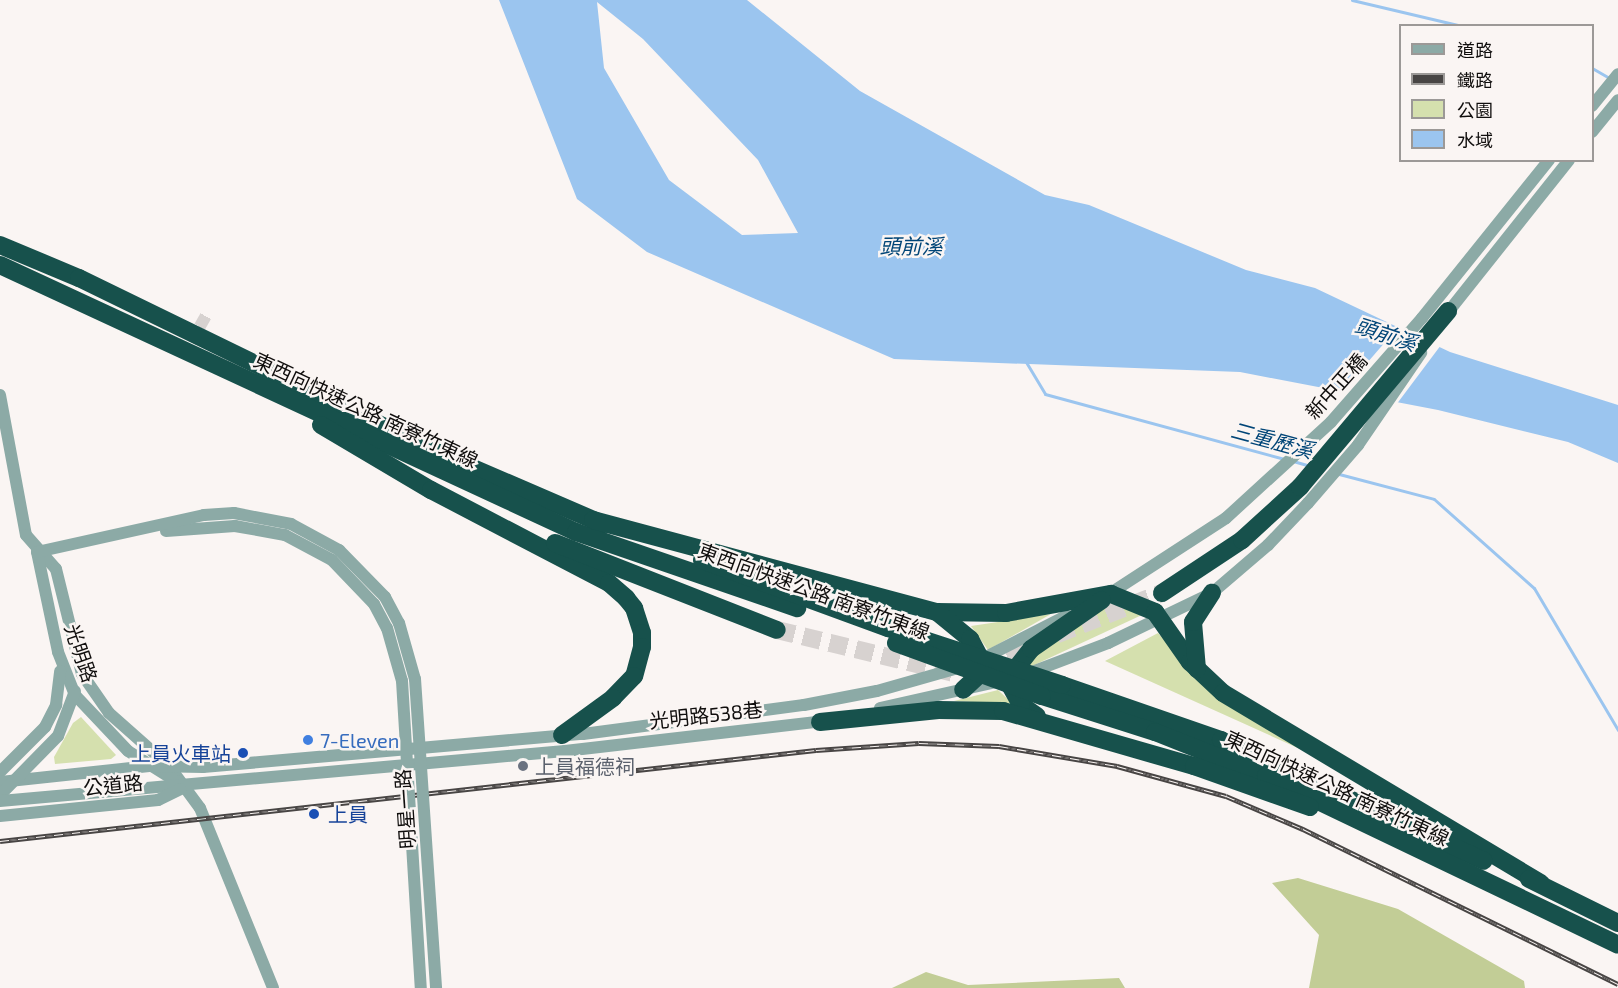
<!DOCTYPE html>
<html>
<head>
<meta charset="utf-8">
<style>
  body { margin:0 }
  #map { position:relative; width:1618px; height:988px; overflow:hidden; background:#faf5f3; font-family:"Exo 2","Noto Sans TC",sans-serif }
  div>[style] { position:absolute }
  .green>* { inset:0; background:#d5e0ae }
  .forest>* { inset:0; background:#c2cd96 }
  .water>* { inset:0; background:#9bc5ef }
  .pier>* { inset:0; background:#faf5f3 }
  .stream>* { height:3px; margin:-1.5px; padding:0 1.5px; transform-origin:1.5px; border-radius:1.5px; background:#9bc5ef }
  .minor-tunnel>* { height:12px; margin-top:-6px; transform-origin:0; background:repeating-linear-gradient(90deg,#d7d2d0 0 12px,transparent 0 18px) }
  .highway-tunnel>* { height:18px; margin-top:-9px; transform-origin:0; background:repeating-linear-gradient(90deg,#d7d2d0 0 18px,transparent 0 27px) }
  .minor>* { height:12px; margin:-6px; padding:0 6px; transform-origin:6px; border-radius:6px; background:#8caaa6 }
  .highway>* { height:18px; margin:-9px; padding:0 9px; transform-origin:9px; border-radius:9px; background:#17514c }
  .rail>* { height:5px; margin-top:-2.5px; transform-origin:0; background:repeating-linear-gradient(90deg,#faf5f3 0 9px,#484544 0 18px); box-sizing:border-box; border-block:2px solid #484544 }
  .minor-bridge>* { height:12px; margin:-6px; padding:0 6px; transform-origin:6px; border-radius:6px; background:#8caaa6 }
  .highway-bridge>* { height:18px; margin:-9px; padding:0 9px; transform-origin:9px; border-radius:9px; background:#17514c }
  .dots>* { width:16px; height:16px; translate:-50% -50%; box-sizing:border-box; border:3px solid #faf5f3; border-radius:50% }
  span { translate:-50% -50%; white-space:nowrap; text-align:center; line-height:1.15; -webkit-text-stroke:5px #faf5f3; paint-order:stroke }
  .street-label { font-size:20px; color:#100e0d }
  .shop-label { font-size:20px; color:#366cbe }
  .left { translate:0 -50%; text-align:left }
  .transit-label { font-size:20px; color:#164399 }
  .right { translate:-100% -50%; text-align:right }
  .worship-label { font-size:20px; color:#5b616d }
  .water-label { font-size:21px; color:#004577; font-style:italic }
  .legend { position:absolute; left:1399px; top:24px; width:195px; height:138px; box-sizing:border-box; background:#faf5f3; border:2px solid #9c9997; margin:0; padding:8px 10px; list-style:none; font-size:18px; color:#100e0d }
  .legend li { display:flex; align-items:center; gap:12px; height:30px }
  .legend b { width:30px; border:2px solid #9c9997 }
</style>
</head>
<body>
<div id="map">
  <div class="green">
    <div style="clip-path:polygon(1112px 604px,1144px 614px,1015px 674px,1038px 651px)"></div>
    <div style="clip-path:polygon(1051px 614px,988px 650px,971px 626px)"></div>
    <div style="clip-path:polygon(1158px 633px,1193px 673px,1300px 749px,1105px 661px)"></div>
    <div style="clip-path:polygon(998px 690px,1013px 704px,954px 701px)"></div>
    <div style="clip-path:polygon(81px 717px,116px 755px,111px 759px,55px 764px,54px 757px,73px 723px)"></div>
  </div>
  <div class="forest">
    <div style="clip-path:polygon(1298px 878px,1398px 909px,1524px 981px,1525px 988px,1309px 988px,1319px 935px,1272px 883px)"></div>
    <div style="clip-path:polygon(926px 972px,968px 985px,1119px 978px,1125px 988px,892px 988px)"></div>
  </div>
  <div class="water">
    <div style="clip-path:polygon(evenodd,499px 0,747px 0,860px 91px,1045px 195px,1089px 205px,1246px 270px,1315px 288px,1450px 352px,1618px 405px,1618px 463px,1568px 442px,1438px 410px,1240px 372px,894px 359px,647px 252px,577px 199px,499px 0,597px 2px,643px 39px,758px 160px,798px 233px,742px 235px,669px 180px,604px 68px,597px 2px)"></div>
  </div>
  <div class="pier">
    <div style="clip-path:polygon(1400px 325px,1441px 345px,1396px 405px,1340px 394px)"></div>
  </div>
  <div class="stream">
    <div style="left:1352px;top:0;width:113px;rotate:13.3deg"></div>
    <div style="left:1592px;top:68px;width:22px;rotate:30deg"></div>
    <div style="left:1026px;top:362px;width:37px;rotate:59deg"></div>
    <div style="left:1045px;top:394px;width:248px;rotate:15.2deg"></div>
    <div style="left:1293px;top:461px;width:18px;rotate:16deg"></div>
    <div style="left:1339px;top:474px;width:98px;rotate:14.7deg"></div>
    <div style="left:1434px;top:499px;width:134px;rotate:41.7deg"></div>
    <div style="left:1534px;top:588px;width:165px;rotate:59.4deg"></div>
  </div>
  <div class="minor-tunnel">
    <div style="left:182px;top:358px;width:53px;rotate:-60.5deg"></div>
  </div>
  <div class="highway-tunnel">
    <div style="left:777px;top:630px;width:181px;rotate:13.7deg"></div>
    <div style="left:981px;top:664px;width:194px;rotate:-21.4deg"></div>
  </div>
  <div class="minor">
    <div style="left:1592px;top:106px;width:41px;rotate:-50.9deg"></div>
    <div style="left:1592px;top:132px;width:41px;rotate:-50.9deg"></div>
    <div style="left:1445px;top:316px;width:199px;rotate:-51.5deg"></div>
    <div style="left:0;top:395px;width:142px;rotate:79.5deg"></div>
    <div style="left:26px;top:535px;width:45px;rotate:48.6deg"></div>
    <div style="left:56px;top:569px;width:108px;rotate:76.1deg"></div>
    <div style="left:82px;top:674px;width:47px;rotate:55.3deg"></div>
    <div style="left:109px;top:713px;width:80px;rotate:41.5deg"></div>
    <div style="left:169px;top:766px;width:52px;rotate:53.6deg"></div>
    <div style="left:200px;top:808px;width:194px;rotate:67.9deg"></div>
    <div style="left:166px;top:531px;width:69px;rotate:-4.1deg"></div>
    <div style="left:37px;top:552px;width:102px;rotate:78.1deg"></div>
    <div style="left:58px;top:652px;width:46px;rotate:68.4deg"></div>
    <div style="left:75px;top:695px;width:77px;rotate:46.6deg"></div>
    <div style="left:128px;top:751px;width:60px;rotate:32.1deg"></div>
    <div style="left:37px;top:552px;width:171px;rotate:-12.5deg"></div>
    <div style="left:204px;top:515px;width:30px;rotate:-4deg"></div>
    <div style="left:1106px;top:596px;width:143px;rotate:-33deg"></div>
    <div style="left:1226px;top:518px;width:142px;rotate:-42.4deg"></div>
    <div style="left:1331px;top:422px;width:138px;rotate:-48.8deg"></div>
    <div style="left:1422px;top:318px;width:203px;rotate:-51.2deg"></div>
    <div style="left:980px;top:660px;width:97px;rotate:-27.1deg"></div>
    <div style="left:1029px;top:673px;width:85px;rotate:-20.8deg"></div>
    <div style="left:1108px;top:643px;width:115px;rotate:-25.7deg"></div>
    <div style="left:1212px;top:593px;width:74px;rotate:-40.6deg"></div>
    <div style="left:1268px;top:545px;width:58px;rotate:-46.4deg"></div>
    <div style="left:1308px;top:503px;width:77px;rotate:-49.2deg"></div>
    <div style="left:1358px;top:445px;width:112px;rotate:-55.6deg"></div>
    <div style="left:880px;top:708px;width:124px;rotate:-12.6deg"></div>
    <div style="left:0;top:772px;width:64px;rotate:-45deg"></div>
    <div style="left:45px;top:727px;width:25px;rotate:-63deg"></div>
    <div style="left:56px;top:705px;width:34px;rotate:-83deg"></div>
    <div style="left:0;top:782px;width:150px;rotate:-6.1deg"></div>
    <div style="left:149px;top:766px;width:54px;rotate:1.1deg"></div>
    <div style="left:203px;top:767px;width:381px;rotate:-5deg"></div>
    <div style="left:583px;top:734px;width:223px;rotate:-7.5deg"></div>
    <div style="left:804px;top:705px;width:74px;rotate:-10.9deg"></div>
    <div style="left:877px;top:691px;width:87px;rotate:-15.9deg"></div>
    <div style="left:0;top:795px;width:83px;rotate:-45.5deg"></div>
    <div style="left:58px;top:736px;width:48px;rotate:-69.3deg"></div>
    <div style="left:0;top:801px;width:567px;rotate:-5.06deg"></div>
    <div style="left:565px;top:751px;width:262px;rotate:-6.6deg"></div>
    <div style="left:0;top:816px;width:159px;rotate:-5.8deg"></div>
    <div style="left:158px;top:800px;width:25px;rotate:-26deg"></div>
  </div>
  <div class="highway">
    <div style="left:0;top:245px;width:86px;rotate:22.7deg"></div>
    <div style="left:79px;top:278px;width:399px;rotate:26deg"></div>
    <div style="left:438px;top:453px;width:180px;rotate:23.3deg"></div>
    <div style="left:0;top:265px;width:635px;rotate:24.87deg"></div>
    <div style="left:576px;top:532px;width:234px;rotate:19deg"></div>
    <div style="left:321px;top:425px;width:128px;rotate:30.6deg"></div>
    <div style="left:431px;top:490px;width:201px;rotate:27.6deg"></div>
    <div style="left:609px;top:583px;width:23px;rotate:41deg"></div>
    <div style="left:626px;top:598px;width:13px;rotate:51deg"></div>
    <div style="left:634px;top:608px;width:26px;rotate:72deg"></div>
    <div style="left:642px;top:633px;width:14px;rotate:90deg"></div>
    <div style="left:642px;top:647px;width:30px;rotate:105deg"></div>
    <div style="left:634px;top:676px;width:30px;rotate:134deg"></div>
    <div style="left:613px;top:698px;width:63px;rotate:144deg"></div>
    <div style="left:593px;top:520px;width:356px;rotate:15deg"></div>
    <div style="left:937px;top:612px;width:69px;rotate:0.8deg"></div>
    <div style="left:1006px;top:613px;width:107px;rotate:-10.3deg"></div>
    <div style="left:1111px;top:594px;width:48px;rotate:22.2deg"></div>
    <div style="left:1155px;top:612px;width:61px;rotate:55deg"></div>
    <div style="left:1190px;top:662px;width:45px;rotate:43.2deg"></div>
    <div style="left:1223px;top:693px;width:370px;rotate:30.9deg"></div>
    <div style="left:555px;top:543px;width:238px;rotate:21.4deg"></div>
    <div style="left:702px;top:560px;width:198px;rotate:20.1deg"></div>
    <div style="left:1162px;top:593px;width:96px;rotate:-33.5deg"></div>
    <div style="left:1242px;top:540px;width:79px;rotate:-42.4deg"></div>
    <div style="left:1300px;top:487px;width:230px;rotate:-49.9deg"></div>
    <div style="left:937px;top:612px;width:43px;rotate:39.3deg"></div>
    <div style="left:970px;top:639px;width:24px;rotate:62deg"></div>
    <div style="left:981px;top:660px;width:14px;rotate:94deg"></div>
    <div style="left:980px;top:674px;width:23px;rotate:137deg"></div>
    <div style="left:1197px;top:669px;width:47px;rotate:-94.9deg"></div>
    <div style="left:1193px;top:622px;width:35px;rotate:-57deg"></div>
    <div style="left:1062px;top:685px;width:168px;rotate:19.1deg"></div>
    <div style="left:1221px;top:740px;width:289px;rotate:24.7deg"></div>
    <div style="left:1042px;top:696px;width:119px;rotate:17.7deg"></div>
    <div style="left:1155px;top:732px;width:119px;rotate:21.6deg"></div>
    <div style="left:1266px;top:776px;width:390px;rotate:25.6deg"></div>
    <div style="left:1037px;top:716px;width:19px;rotate:-145deg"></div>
    <div style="left:1021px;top:705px;width:29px;rotate:-119deg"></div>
    <div style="left:1007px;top:680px;width:39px;rotate:-52deg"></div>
    <div style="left:1031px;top:649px;width:86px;rotate:-34.6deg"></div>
    <div style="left:820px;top:722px;width:119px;rotate:-5.8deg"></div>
    <div style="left:938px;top:710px;width:65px;rotate:0.9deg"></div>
    <div style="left:1003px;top:711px;width:199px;rotate:16.1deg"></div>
    <div style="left:1194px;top:766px;width:123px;rotate:19.5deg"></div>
    <div style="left:1529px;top:879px;width:99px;rotate:26.3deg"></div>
  </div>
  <div class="rail">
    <div style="left:0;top:841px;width:821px;rotate:-6.36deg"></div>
    <div style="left:816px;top:750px;width:103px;rotate:-3.9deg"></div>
    <div style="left:919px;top:743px;width:80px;rotate:2.1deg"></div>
    <div style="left:999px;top:746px;width:120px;rotate:9.6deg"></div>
    <div style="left:1117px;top:766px;width:113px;rotate:15.4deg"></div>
    <div style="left:1226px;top:796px;width:84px;rotate:23.2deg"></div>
    <div style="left:1303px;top:829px;width:351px;rotate:26.2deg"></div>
  </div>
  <div class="minor-bridge">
    <div style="left:234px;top:513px;width:58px;rotate:10.9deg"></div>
    <div style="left:291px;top:524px;width:55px;rotate:28.4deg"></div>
    <div style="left:339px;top:550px;width:66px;rotate:45.6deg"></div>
    <div style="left:385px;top:597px;width:30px;rotate:62deg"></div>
    <div style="left:399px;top:623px;width:58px;rotate:74.1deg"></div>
    <div style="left:415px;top:679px;width:310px;rotate:86.1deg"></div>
    <div style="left:235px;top:526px;width:51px;rotate:10.2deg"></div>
    <div style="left:285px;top:535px;width:53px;rotate:28deg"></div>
    <div style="left:332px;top:560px;width:61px;rotate:46.3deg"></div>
    <div style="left:374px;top:604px;width:27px;rotate:62deg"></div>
    <div style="left:387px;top:628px;width:55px;rotate:74.2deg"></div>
    <div style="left:402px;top:681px;width:308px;rotate:86.5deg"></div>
  </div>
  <div class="highway-bridge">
    <div style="left:888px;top:628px;width:183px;rotate:18.1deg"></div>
    <div style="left:896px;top:643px;width:155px;rotate:20deg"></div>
  </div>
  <div class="dots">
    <div style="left:308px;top:740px;background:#3f7fe0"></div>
    <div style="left:243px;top:753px;background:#1a4fb4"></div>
    <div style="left:523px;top:766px;background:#6b7280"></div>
    <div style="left:314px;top:814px;background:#1a4fb4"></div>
  </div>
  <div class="street-label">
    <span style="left:1336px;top:386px;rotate:-48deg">新中正橋</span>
    <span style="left:366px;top:410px;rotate:25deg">東西向快速公路 南寮竹東線</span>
    <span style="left:814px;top:591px;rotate:20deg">東西向快速公路 南寮竹東線</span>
    <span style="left:81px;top:653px;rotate:71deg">光明路</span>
    <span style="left:706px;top:715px;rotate:-6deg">光明路538巷</span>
    <span style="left:113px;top:785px;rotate:-6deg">公道路</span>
    <span style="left:1337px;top:788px;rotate:25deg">東西向快速公路 南寮竹東線</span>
    <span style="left:405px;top:809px;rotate:-94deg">明星一路</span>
  </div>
  <div class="shop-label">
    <span class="left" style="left:320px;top:740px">7-Eleven</span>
  </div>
  <div class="transit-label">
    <span class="right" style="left:231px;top:753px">上員火車站</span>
    <span class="left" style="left:328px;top:814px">上員</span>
  </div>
  <div class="worship-label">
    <span class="left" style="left:535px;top:766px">上員福德祠</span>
  </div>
  <div class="water-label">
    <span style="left:911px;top:246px">頭前溪</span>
    <span style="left:1386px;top:334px;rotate:18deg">頭前溪</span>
    <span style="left:1272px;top:440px;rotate:15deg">三重歷溪</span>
  </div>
  <ul class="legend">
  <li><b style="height:8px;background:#8caaa6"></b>道路</li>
  <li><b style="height:8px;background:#484544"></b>鐵路</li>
  <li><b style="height:16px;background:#d5e0ae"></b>公園</li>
  <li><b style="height:16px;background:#9bc5ef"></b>水域</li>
  </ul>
</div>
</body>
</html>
